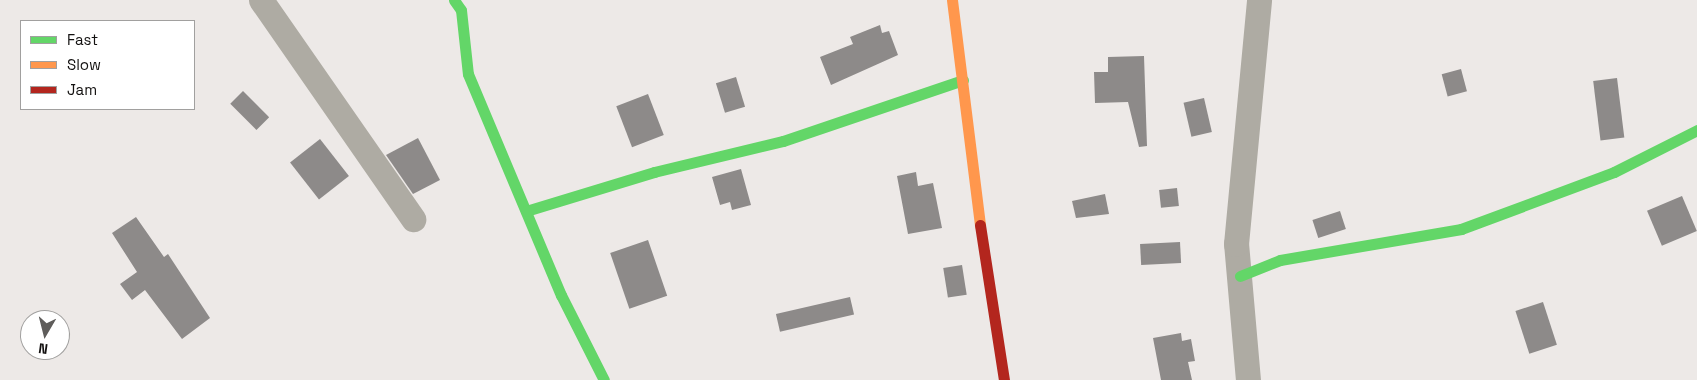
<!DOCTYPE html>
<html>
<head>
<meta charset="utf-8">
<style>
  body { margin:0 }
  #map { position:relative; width:1697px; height:380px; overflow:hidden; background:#ede9e7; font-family:"Space Grotesk",sans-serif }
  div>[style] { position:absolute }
  .building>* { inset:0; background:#8d8a89; transform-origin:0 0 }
  .street>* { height:25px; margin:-12.5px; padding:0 12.5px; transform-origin:12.5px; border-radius:12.5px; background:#aeaba3 }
  .fast>* { height:11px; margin:-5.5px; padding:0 5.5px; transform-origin:5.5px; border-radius:5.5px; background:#63d668 }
  .slow>* { height:11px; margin:-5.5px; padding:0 5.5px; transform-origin:5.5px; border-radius:5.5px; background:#ff974d }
  .jam>* { height:11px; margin:-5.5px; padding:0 5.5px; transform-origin:5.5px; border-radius:5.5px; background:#b3261e }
  span { translate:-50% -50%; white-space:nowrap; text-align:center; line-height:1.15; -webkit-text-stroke:5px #fff; paint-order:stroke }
  .legend { position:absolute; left:20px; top:20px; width:175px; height:90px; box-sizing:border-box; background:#fff; border:1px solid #a1a09f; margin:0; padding:6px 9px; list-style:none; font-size:15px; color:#131110 }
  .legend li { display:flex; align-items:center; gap:10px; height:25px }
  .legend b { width:25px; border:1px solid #a1a09f }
  .north { position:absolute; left:20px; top:310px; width:50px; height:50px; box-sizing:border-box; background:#fff; border:1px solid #a1a09f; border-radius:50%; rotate:188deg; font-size:14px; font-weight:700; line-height:20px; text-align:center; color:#131110 }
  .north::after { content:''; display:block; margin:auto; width:18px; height:22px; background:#5f5d5b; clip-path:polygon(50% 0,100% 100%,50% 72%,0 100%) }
</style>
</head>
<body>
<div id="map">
  <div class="building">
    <div style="clip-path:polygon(880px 25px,882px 33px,889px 31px,898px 55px,831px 85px,820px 57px,853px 44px,850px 37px)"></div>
    <div style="clip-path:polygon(1144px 56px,1147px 146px,1139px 147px,1128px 102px,1095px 103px,1094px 72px,1108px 72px,1108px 57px)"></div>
    <div style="left:1461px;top:69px;width:23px;height:20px;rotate:75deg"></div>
    <div style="left:736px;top:77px;width:31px;height:21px;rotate:73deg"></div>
    <div style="left:1617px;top:78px;width:60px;height:24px;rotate:83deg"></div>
    <div style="left:243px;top:91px;width:37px;height:18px;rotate:45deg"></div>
    <div style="left:648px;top:94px;width:44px;height:34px;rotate:69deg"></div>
    <div style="left:1204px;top:98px;width:35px;height:21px;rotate:77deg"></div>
    <div style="clip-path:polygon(418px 138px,440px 180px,413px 194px,386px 155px)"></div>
    <div style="left:320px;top:139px;width:47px;height:38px;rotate:52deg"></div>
    <div style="clip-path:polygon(741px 169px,751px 205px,732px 210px,730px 202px,720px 205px,712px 177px)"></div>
    <div style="clip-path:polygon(916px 172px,918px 186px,933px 183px,942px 228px,908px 234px,897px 176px)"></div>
    <div style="left:1177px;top:188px;width:18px;height:18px;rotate:84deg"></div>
    <div style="clip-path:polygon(1105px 194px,1109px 214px,1076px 218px,1072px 201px)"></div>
    <div style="left:1682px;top:196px;width:38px;height:38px;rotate:67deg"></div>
    <div style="left:1340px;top:211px;width:19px;height:29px;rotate:72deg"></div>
    <div style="clip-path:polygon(136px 217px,164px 257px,168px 254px,210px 318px,182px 339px,145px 290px,132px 300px,120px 284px,137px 272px,112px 233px)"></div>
    <div style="left:648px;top:240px;width:59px;height:40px;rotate:71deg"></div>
    <div style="left:1180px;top:242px;width:21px;height:40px;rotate:87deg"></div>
    <div style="left:962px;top:265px;width:30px;height:19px;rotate:81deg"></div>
    <div style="left:850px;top:297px;width:18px;height:76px;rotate:77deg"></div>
    <div style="left:1543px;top:302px;width:45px;height:29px;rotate:72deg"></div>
    <div style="clip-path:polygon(1181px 333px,1182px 341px,1191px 339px,1195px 361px,1188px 362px,1192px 380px,1161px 380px,1153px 338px)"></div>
  </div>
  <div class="street">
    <div style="left:261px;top:0;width:267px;rotate:55.2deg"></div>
    <div style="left:1248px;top:380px;width:137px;rotate:-95deg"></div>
    <div style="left:1236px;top:244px;width:245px;rotate:-84.6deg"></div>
  </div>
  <div class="fast">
    <div style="left:454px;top:0;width:12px;rotate:55deg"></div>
    <div style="left:461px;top:10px;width:64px;rotate:83.8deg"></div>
    <div style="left:468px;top:74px;width:240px;rotate:67.2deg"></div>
    <div style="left:561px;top:295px;width:95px;rotate:63.2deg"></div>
    <div style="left:526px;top:211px;width:134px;rotate:-16.9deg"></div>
    <div style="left:654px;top:172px;width:133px;rotate:-13.5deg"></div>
    <div style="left:783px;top:141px;width:190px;rotate:-18.7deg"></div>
    <div style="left:1240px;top:276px;width:43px;rotate:-21.8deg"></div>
    <div style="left:1280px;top:260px;width:184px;rotate:-9.7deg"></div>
    <div style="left:1461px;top:229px;width:163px;rotate:-20.4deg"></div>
    <div style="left:1614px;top:172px;width:93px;rotate:-26.8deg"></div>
  </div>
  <div class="slow">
    <div style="left:952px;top:0;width:227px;rotate:82.9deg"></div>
  </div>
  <div class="jam">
    <div style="left:980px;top:225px;width:157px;rotate:81.2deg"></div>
  </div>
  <ul class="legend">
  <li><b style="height:6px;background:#63d668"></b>Fast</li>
  <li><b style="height:6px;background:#ff974d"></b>Slow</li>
  <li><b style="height:6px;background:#b3261e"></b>Jam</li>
  </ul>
  <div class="north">N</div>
</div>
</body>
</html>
